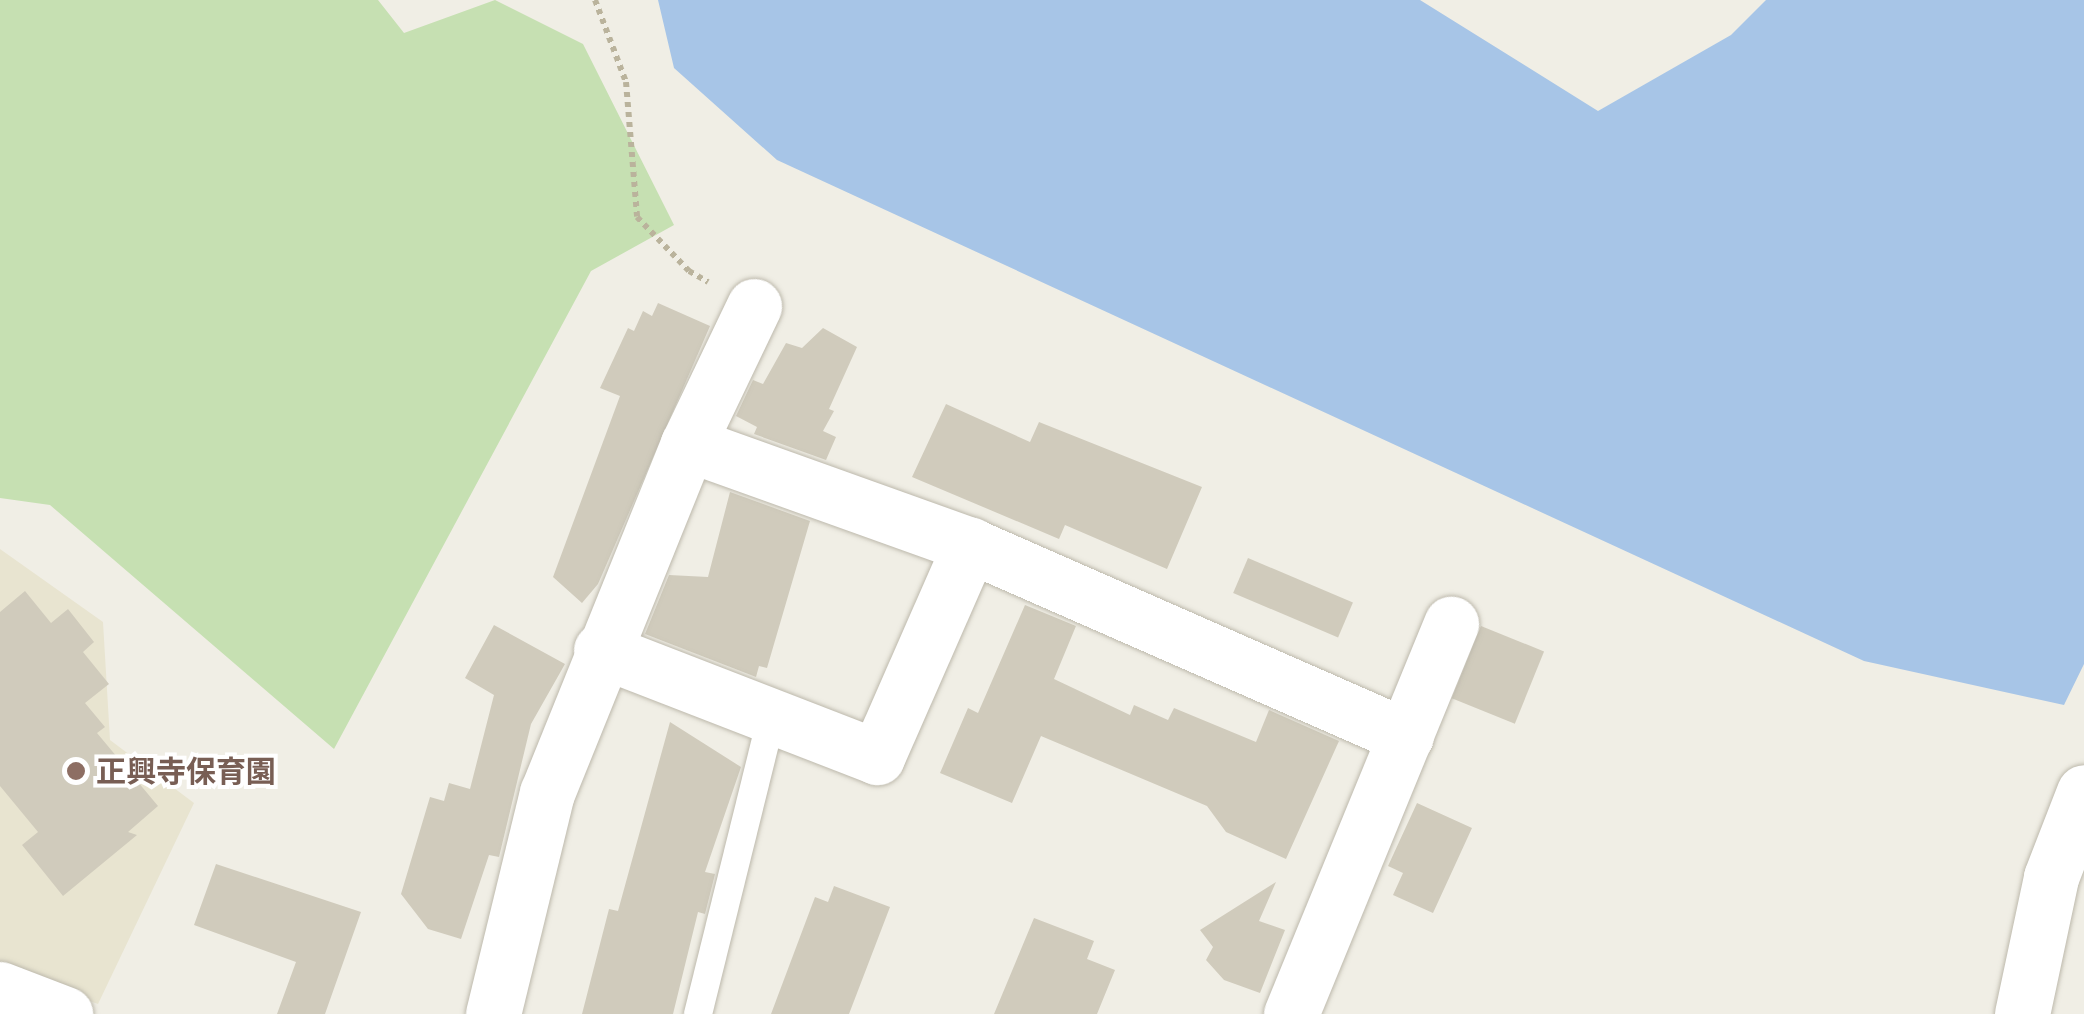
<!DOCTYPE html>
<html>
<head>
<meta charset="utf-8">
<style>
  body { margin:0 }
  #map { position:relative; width:2084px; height:1014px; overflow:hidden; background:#f0eee5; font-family:"IBM Plex Sans","Noto Sans JP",sans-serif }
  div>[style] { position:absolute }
  .education>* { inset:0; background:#e8e4d0 }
  .green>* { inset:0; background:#c6e0b2 }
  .water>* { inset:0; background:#a7c5e7 }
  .building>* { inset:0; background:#d0cbbc; transform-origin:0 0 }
  .path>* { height:6px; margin-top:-3px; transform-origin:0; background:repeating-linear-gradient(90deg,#bab39c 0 5px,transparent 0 10px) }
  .roads { filter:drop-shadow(0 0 2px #bdb9ac) drop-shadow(0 0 2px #bdb9ac) }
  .service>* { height:28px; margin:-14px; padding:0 14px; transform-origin:14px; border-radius:14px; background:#fff }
  .minor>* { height:55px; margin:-27.5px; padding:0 27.5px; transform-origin:27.5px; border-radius:27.5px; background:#fff }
  .tertiary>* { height:55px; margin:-27.5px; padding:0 27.5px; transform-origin:27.5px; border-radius:27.5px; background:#fff }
  .dots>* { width:28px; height:28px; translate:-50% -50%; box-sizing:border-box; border:5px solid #fff; border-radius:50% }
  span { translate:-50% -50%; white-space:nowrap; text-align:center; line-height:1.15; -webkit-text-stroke:8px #fff; paint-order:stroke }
  .education-label { font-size:30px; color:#785e54; font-weight:700 }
  .left { translate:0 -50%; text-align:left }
</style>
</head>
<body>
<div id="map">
  <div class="education">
    <div style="clip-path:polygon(0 549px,103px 622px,110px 740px,194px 803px,98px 1004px,0 967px)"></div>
  </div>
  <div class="green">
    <div style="clip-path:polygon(0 0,378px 0,404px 33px,495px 0,583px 44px,674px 225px,591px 271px,334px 749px,50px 505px,0 498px)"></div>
  </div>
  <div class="water">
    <div style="clip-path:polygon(658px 0,1420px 0,1598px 111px,1731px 35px,1766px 0,2084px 0,2084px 664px,2064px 705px,1864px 661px,777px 160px,674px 68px)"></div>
  </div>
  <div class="building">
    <div style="clip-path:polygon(658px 303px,710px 326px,598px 584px,582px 603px,553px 577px,620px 396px,600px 388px,628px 328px,634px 331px,643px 311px,652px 316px)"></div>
    <div style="clip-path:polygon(823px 328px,857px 347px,829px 409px,834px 411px,823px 431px,836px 437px,826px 460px,754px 434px,757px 427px,736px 416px,753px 380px,763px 384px,786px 343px,802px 348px)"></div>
    <div style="clip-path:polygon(946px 404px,1030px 442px,1039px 422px,1202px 487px,1167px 569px,1065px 525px,1059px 539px,912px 477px)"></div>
    <div style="clip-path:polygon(730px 492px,810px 521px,767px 668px,759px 666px,756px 677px,645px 634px,669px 575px,708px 577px)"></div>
    <div style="left:1248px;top:558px;width:114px;height:38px;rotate:23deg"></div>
    <div style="clip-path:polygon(25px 591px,51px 623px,68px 609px,94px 642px,83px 652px,109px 684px,85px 703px,105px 727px,97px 733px,158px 806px,128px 832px,137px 835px,63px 896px,22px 845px,38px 832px,0 786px,0 612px)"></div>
    <div style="clip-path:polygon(1025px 605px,1076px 626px,1054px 679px,1130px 715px,1134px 705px,1168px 720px,1174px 708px,1256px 742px,1269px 710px,1339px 741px,1286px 859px,1226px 832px,1207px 806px,1041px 736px,1012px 803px,940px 773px,968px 708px,978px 713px)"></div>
    <div style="clip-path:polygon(494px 625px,565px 664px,531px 724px,499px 857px,489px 855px,461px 939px,428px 929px,401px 894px,430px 797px,444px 801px,449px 783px,470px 789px,494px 695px,465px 678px)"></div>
    <div style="left:1481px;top:626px;width:68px;height:78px;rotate:22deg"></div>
    <div style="clip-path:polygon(670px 722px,741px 767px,705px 872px,715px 874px,705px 914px,698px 912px,673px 1014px,582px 1014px,609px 909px,618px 911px)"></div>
    <div style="clip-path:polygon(1417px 803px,1472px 828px,1433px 913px,1393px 895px,1403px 873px,1388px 866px)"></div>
    <div style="clip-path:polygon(216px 864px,361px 912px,325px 1014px,277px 1014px,296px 962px,194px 925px)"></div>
    <div style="clip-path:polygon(1276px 882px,1259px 921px,1285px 930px,1260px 993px,1224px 980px,1206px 960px,1213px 947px,1200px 930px)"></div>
    <div style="clip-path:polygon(834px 886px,890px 907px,849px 1014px,771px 1014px,815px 897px,828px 902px)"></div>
    <div style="clip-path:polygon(1034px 918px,1094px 941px,1087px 959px,1115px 970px,1097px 1014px,994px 1014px)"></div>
  </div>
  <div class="path">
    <div style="left:595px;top:0;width:88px;rotate:69.3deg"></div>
    <div style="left:626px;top:82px;width:135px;rotate:85.3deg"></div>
    <div style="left:637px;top:217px;width:75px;rotate:46.1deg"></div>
    <div style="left:689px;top:271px;width:22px;rotate:30deg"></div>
  </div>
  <div class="roads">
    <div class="service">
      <div style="left:698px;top:1014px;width:307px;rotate:-76.1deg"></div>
    </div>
    <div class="minor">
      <div style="left:688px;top:444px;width:300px;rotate:19.7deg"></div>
      <div style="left:970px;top:545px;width:476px;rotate:23.7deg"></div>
      <div style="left:601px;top:650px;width:296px;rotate:21.2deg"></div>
      <div style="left:877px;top:757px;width:232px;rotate:-66.3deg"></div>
      <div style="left:0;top:989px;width:70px;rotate:21deg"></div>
      <div style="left:493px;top:1014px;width:228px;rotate:-76.3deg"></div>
      <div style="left:547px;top:793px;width:376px;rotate:-68deg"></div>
      <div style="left:688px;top:444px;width:153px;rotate:-64.4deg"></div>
      <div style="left:1291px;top:1014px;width:422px;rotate:-67.7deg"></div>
    </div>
    <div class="tertiary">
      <div style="left:2022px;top:1014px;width:140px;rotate:-78deg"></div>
      <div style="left:2051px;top:877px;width:91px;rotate:-68.8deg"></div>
    </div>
  </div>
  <div class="dots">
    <div style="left:76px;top:771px;background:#8d6e63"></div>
  </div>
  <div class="education-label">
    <span class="left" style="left:96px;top:771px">正興寺保育園</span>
  </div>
</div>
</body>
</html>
